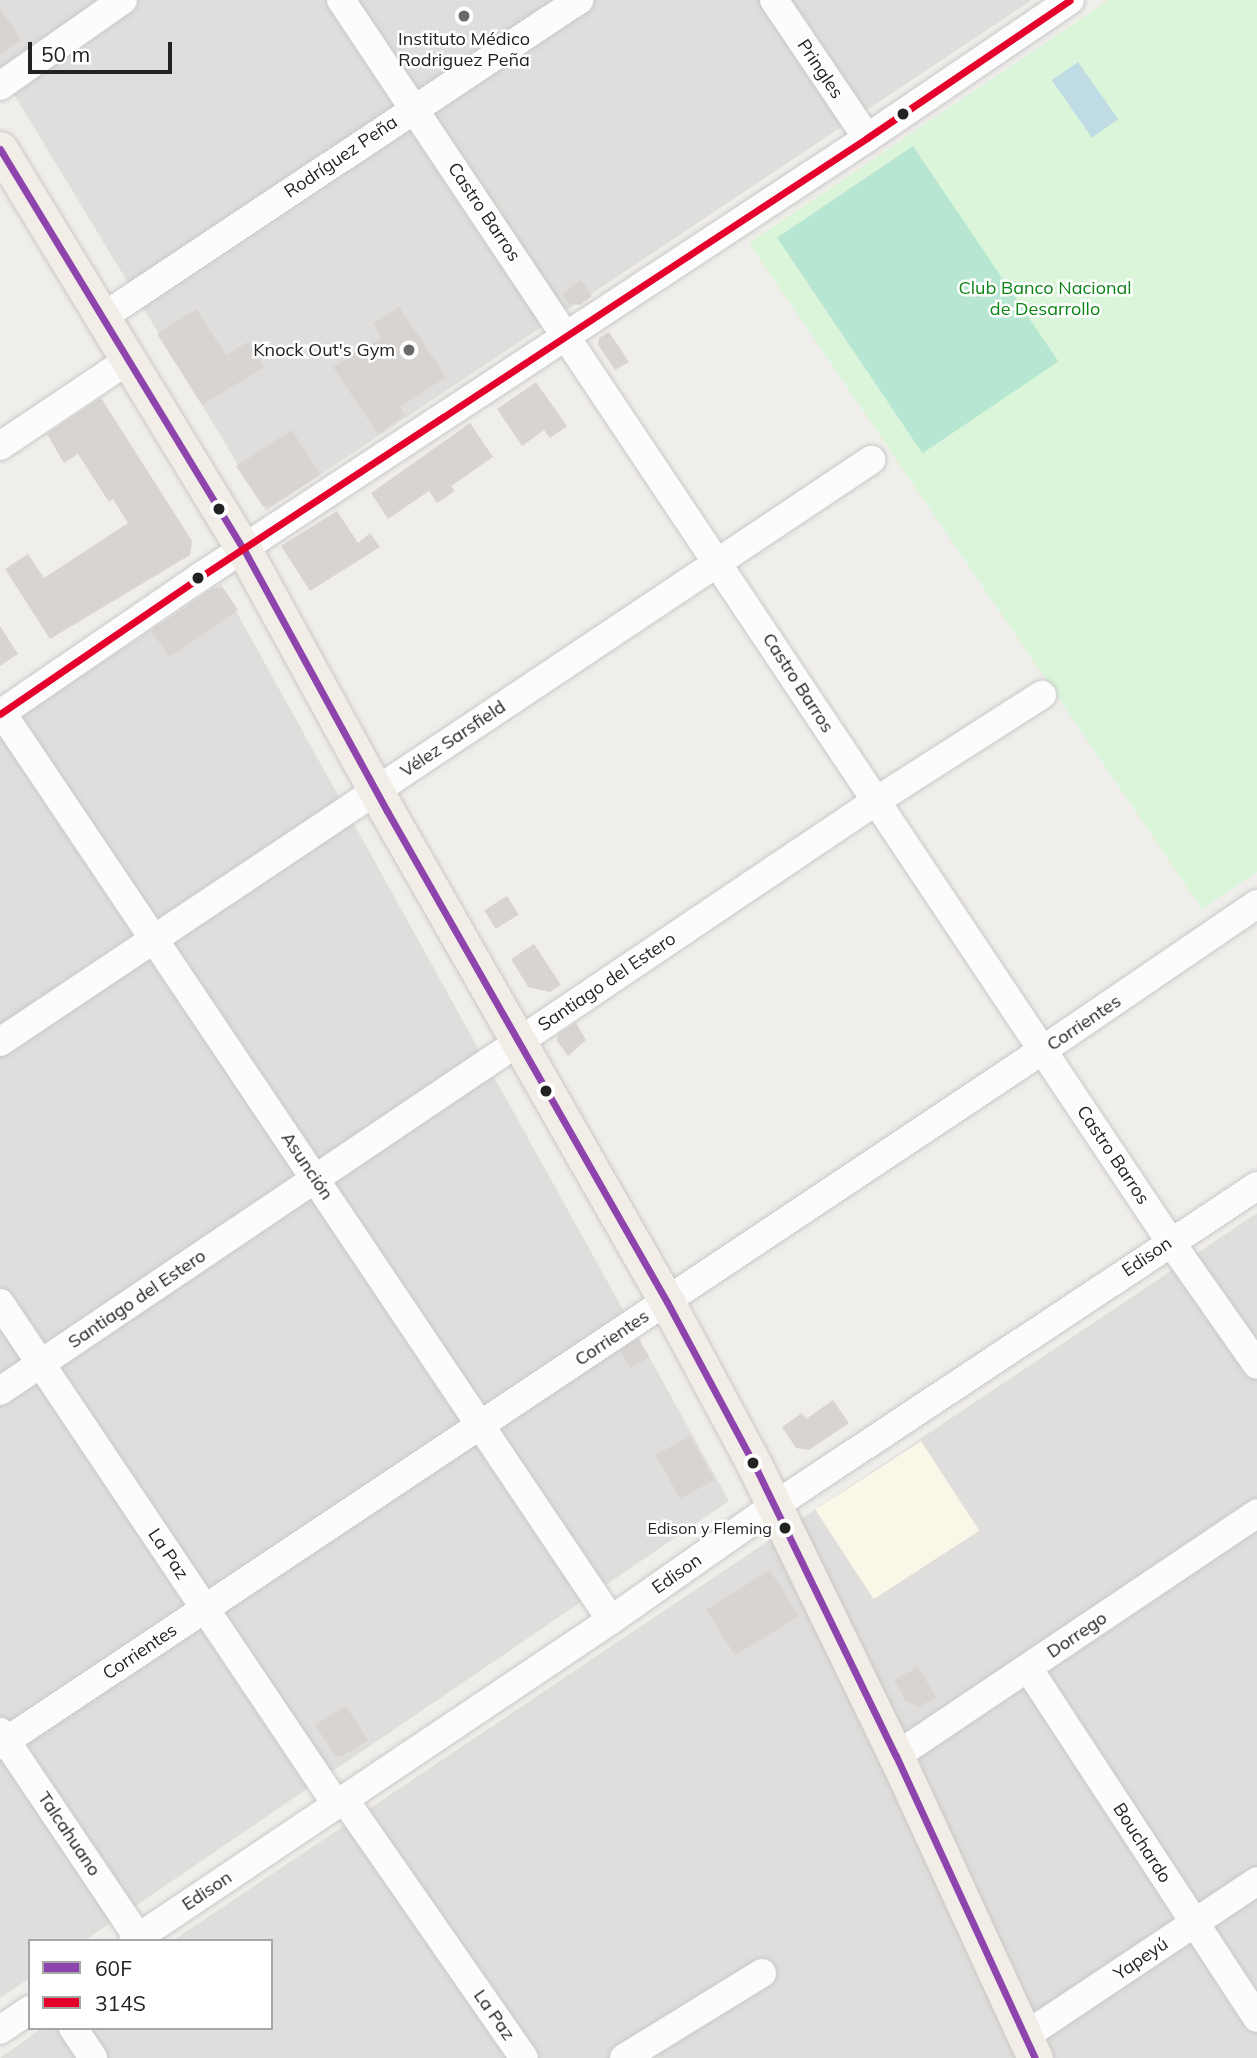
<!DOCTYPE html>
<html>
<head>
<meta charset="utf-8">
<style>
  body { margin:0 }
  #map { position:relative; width:1257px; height:2058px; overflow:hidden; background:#f0eeeb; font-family:Mulish,sans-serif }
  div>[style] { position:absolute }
  .residential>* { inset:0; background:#dfdedc }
  .education>* { inset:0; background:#f8f7e8; transform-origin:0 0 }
  .park>* { inset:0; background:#daf5da }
  .pitch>* { inset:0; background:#b7e6d2; transform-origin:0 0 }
  .water>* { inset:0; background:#bfdbe3; transform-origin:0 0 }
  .building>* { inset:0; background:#d7d4d2; transform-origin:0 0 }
  .roads { filter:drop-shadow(0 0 2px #c9c8c7) drop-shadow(0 0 2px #c9c8c7) }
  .minor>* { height:28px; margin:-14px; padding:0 14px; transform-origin:14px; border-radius:14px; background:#fdfcfc }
  .major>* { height:35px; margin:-17.5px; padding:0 17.5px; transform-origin:17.5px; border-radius:17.5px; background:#f3ede7 }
  .bus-1>* { height:7px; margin:-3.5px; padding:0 3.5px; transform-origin:3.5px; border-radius:3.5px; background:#8e44ad }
  .bus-2>* { height:7px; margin:-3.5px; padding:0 3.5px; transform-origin:3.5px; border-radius:3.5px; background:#e4002b }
  .dots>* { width:19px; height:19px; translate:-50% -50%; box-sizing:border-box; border:4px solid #fff; border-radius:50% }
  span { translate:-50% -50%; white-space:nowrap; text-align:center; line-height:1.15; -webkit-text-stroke:5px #fff; paint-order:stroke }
  .bus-label { font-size:16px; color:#222 }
  .right { translate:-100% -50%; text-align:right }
  .poi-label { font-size:18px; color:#222 }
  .street-label { font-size:18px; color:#222 }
  .park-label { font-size:18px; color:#0c8416 }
  .legend { position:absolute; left:28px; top:1939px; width:245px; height:91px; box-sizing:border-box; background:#fff; border:2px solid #a7a7a7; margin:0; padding:9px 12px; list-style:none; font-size:21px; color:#222 }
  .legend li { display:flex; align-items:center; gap:14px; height:35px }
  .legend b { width:35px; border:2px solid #a7a7a7 }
  .scale { position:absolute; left:28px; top:42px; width:144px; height:32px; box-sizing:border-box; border:4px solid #222; border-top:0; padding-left:9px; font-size:21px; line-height:24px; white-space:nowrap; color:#222; -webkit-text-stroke:5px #fff; paint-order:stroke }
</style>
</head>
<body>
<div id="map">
  <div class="residential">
    <div style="clip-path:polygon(0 0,1032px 0,266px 511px,0 71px)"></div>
    <div style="clip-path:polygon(221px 584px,729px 1501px,84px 1941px,30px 1941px,30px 1978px,0 1998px,0 729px)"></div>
    <div style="clip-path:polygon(1257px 1213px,1257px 2058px,0 2058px,42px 2028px,271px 2028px,271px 1941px,172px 1941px)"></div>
  </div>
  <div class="education">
    <div style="left:921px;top:1441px;width:107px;height:126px;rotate:57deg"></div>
  </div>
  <div class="park">
    <div style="clip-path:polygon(1109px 0,1257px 0,1257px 872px,1202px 909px,749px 243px)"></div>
  </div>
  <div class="pitch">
    <div style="left:913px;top:146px;width:260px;height:164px;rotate:56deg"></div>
  </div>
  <div class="water">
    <div style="left:1078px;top:62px;width:70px;height:32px;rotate:55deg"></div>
  </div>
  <div class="building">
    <div style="clip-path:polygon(0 8px,21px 40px,0 54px)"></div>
    <div style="clip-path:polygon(581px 280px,592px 296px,580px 305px,568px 303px,562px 294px)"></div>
    <div style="clip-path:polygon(399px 307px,446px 377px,400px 407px,405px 415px,378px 434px,333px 367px,382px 338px,373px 324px)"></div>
    <div style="clip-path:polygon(196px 309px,226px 355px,248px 342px,264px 367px,202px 405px,157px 334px)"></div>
    <div style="clip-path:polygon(609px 332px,629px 362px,615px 370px,598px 345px,599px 338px)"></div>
    <div style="clip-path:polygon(536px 382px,567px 426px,550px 438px,544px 430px,522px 446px,497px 409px)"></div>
    <div style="clip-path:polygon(101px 398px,192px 541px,190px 555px,50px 639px,5px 569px,28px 554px,44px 578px,128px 523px,113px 499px,109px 502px,78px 454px,64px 463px,47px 434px)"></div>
    <div style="clip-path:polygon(470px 423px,493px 457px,451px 486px,455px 491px,437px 503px,429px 491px,388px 519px,371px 493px)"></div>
    <div style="clip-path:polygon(292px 430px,320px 475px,271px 506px,263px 506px,236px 466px)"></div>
    <div style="clip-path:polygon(337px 511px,358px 543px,370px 533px,380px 547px,310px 591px,281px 546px)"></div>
    <div style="clip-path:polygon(213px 588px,224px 589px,238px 610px,170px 657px,151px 631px)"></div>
    <div style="clip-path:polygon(0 626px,18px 654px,0 666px)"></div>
    <div style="left:507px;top:896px;width:22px;height:27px;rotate:58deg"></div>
    <div style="clip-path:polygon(534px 944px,561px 985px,550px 992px,528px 987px,511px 959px)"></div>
    <div style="clip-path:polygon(576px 1023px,586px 1040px,568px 1056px,557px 1041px,558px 1035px)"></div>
    <div style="left:639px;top:1339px;width:21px;height:22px;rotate:61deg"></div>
    <div style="clip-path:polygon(833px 1400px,849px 1423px,809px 1450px,796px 1448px,782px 1427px,802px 1413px,806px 1419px)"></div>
    <div style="left:690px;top:1436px;width:50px;height:39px;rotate:61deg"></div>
    <div style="left:770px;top:1570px;width:54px;height:75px;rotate:58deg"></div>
    <div style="clip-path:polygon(918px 1667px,936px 1697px,919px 1707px,906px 1701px,894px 1680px)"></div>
    <div style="clip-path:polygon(346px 1706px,368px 1740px,341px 1757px,335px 1755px,315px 1725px)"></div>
  </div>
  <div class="roads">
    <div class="minor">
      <div style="left:341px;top:0;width:1492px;rotate:56.26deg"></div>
      <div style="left:1170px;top:1241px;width:151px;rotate:54.9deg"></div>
      <div style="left:774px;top:0;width:166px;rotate:56deg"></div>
      <div style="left:0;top:86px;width:150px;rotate:-35deg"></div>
      <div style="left:104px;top:316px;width:571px;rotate:-33.63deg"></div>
      <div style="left:0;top:446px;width:156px;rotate:-33.8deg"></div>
      <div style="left:2px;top:713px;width:1092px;rotate:56.12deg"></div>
      <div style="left:0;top:714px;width:239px;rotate:-34.4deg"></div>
      <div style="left:197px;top:579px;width:802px;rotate:-33.35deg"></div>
      <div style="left:867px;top:138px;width:245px;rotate:-34.2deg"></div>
      <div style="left:0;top:1042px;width:1048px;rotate:-33.75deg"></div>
      <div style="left:0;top:1303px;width:603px;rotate:56.15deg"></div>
      <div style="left:0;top:1391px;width:1056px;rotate:-33.96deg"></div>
      <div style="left:876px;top:801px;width:197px;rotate:-32.6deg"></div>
      <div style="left:1028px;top:1668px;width:418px;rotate:56.8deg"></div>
      <div style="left:0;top:1732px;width:247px;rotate:56.1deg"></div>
      <div style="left:0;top:1745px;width:1253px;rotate:-33.68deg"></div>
      <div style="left:1043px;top:1050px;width:259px;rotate:-34.3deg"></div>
      <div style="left:896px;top:1756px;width:435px;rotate:-33.9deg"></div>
      <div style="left:344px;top:1799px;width:315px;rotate:55.2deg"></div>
      <div style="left:133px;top:1941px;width:576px;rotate:-33.88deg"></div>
      <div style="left:611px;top:1620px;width:199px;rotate:-35deg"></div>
      <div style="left:774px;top:1506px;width:579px;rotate:-33.53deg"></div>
      <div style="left:73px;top:2028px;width:36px;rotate:56deg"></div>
      <div style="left:0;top:2030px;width:36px;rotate:-34deg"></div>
      <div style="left:1025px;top:2036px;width:279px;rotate:-33.7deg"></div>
      <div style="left:624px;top:2058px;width:162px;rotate:-31.6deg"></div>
    </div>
    <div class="major">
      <div style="left:0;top:149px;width:467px;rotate:58.7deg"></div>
      <div style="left:243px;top:548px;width:300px;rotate:61.3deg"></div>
      <div style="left:387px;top:811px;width:565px;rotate:60.31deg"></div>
      <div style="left:667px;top:1302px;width:184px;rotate:61.8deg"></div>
      <div style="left:754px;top:1464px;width:325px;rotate:64.1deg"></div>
      <div style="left:896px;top:1756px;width:332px;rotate:65.3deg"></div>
    </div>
  </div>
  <div class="bus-1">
    <div style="left:0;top:149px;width:467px;rotate:58.7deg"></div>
    <div style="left:243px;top:548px;width:300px;rotate:61.3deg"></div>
    <div style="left:387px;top:811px;width:565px;rotate:60.31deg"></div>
    <div style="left:667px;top:1302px;width:184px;rotate:61.8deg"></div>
    <div style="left:754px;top:1464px;width:325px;rotate:64.1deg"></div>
    <div style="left:896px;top:1756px;width:332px;rotate:65.3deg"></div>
  </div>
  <div class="bus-2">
    <div style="left:0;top:714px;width:239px;rotate:-34.4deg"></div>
    <div style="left:197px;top:579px;width:802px;rotate:-33.35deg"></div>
    <div style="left:867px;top:138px;width:245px;rotate:-34.2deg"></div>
  </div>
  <div class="dots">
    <div style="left:464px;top:16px;background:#6a6968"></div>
    <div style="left:903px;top:114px;background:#222"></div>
    <div style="left:409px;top:350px;background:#6a6968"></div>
    <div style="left:219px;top:509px;background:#222"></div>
    <div style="left:198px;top:578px;background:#222"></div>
    <div style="left:546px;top:1091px;background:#222"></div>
    <div style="left:753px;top:1463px;background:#222"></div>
    <div style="left:785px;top:1528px;background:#222"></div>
  </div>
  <div class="bus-label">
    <span class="right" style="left:772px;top:1528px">Edison y Fleming</span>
  </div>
  <div class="poi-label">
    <span style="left:464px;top:50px">Instituto Médico<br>Rodriguez Peña</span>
    <span class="right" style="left:395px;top:350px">Knock Out's Gym</span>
  </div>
  <div class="street-label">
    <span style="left:820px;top:69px;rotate:56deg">Pringles</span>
    <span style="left:341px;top:157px;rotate:-34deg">Rodríguez Peña</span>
    <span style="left:484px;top:212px;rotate:56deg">Castro Barros</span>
    <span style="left:798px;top:683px;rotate:57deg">Castro Barros</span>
    <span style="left:453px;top:739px;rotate:-34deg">Vélez Sarsfield</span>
    <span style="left:607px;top:982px;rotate:-34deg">Santiago del Estero</span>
    <span style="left:1084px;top:1023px;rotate:-34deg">Corrientes</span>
    <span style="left:1113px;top:1155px;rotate:56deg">Castro Barros</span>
    <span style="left:307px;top:1166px;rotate:56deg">Asunción</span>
    <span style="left:1147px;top:1257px;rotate:-34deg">Edison</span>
    <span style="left:137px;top:1299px;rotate:-34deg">Santiago del Estero</span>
    <span style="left:612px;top:1338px;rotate:-34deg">Corrientes</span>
    <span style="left:168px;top:1554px;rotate:56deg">La Paz</span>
    <span style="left:677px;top:1574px;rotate:-35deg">Edison</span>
    <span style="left:1077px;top:1635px;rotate:-34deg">Dorrego</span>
    <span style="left:140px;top:1652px;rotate:-34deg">Corrientes</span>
    <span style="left:69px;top:1834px;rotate:56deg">Talcahuano</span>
    <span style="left:1142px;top:1843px;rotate:57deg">Bouchardo</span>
    <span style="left:207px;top:1891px;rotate:-34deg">Edison</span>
    <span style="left:1141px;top:1959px;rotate:-34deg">Yapeyú</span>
    <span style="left:494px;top:2015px;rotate:55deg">La Paz</span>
  </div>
  <div class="park-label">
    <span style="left:1045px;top:299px">Club Banco Nacional<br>de Desarrollo</span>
  </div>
  <ul class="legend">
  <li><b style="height:9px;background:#8e44ad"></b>60F</li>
  <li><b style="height:9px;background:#e4002b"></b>314S</li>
  </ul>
  <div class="scale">50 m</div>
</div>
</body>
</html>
